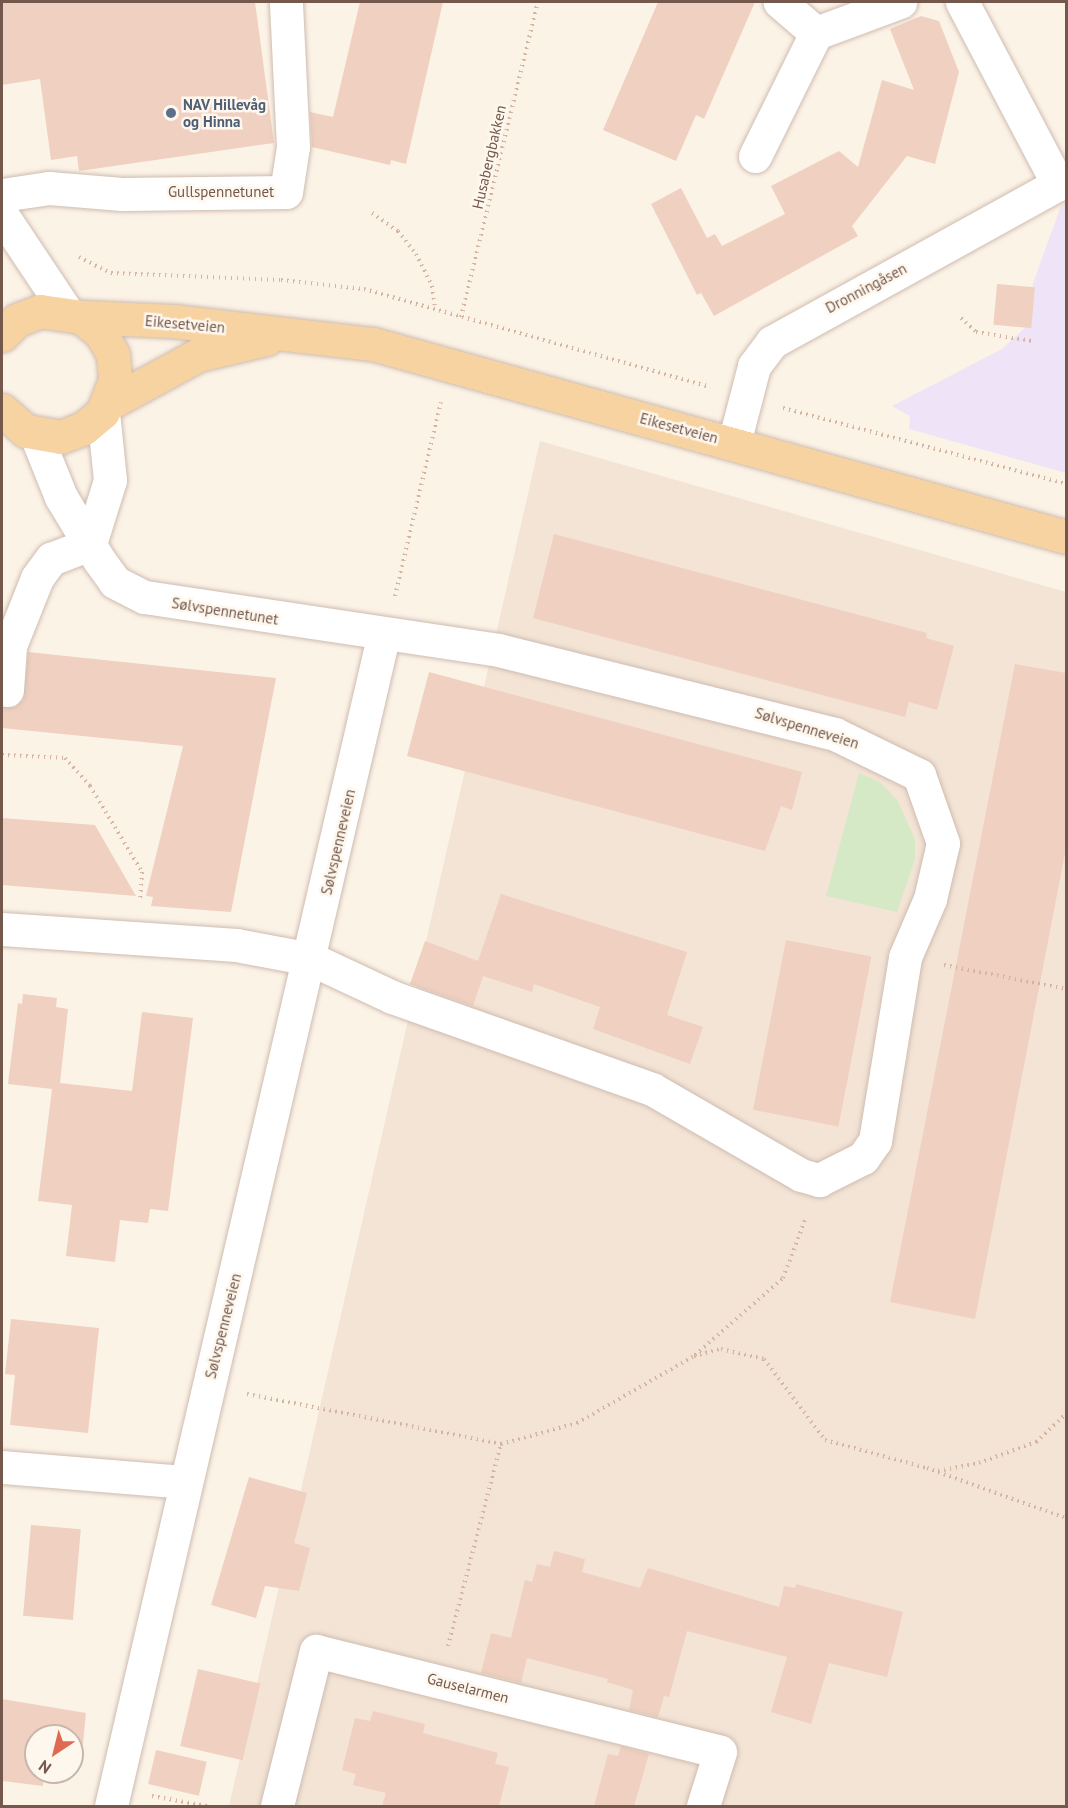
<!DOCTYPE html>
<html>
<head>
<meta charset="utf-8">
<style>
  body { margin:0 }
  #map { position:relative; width:1068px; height:1808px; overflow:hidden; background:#fcf3e7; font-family:"PT Sans",sans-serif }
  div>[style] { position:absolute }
  .residential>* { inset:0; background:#f3e4d6 }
  .education>* { inset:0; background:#efe3f8 }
  .green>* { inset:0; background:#d6e9c6 }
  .building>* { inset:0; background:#f0d0c0; transform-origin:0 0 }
  .path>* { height:4px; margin-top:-2px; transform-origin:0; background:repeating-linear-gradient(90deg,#d5b4a2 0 1.5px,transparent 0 6px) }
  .roads { filter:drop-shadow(0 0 2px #cfbcb0) drop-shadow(0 0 2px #cfbcb0) }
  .minor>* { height:33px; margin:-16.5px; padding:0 16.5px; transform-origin:16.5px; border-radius:16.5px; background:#fff }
  .major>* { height:33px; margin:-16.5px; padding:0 16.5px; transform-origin:16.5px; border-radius:16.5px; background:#f7d3a2 }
  .dots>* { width:16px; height:16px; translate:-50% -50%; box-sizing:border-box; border:3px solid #fef7ed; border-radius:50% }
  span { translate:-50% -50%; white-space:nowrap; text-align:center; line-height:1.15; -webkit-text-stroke:5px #fef7ed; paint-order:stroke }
  .service-label { font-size:15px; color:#4e5e75; font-weight:700 }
  .left { translate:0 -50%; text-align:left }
  .street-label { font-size:15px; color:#74584c }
  .frame { position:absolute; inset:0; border:3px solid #74584c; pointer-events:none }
  .north { position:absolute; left:24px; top:1724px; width:60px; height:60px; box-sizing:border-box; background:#fef7ed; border:2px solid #c7b7ad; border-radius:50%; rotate:215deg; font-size:16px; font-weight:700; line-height:24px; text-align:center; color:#74584c }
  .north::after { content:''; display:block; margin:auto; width:21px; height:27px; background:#e06a51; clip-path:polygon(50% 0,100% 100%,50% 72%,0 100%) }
</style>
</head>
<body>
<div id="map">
  <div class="residential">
    <div style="clip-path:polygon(540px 441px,1066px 592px,1066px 1806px,229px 1806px)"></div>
  </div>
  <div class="education">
    <div style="clip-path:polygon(1066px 203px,1066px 473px,909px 429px,910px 416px,892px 406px,1002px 349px,1029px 324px,1033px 283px,1061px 206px)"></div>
  </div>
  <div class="green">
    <div style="clip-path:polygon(859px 773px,880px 782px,897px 800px,915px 839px,915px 859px,897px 912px,826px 896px)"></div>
  </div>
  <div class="building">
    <div style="clip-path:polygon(2px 2px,255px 2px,274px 143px,79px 171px,77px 156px,51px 160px,40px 79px,2px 85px)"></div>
    <div style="clip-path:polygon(360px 2px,443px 2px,406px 164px,391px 160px,390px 165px,312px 147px,310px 112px,333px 117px)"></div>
    <div style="clip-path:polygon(658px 2px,755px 2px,704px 119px,696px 115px,676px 161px,603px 130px)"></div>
    <div style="clip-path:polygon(921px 16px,939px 21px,959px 72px,935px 164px,907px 156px,852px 226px,858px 236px,714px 316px,701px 293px,697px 295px,651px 204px,681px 188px,707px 238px,715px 234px,722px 246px,785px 214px,771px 186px,839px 151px,858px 167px,882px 80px,914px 90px,890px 29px)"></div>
    <div style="left:997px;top:284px;width:38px;height:41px;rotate:5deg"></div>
    <div style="clip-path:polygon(554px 534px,927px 633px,926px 638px,954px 646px,937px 710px,909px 702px,905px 717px,533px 618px)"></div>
    <div style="clip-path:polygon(28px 652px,276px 678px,231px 912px,151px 906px,153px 897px,146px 896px,183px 746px,2px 728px,2px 707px,15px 707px,23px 700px)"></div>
    <div style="clip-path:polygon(1015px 664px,1066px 673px,1066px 848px,975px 1319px,890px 1302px)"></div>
    <div style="clip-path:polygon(429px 672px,802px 772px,792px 810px,781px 806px,765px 851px,407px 756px)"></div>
    <div style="clip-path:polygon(2px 818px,95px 825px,136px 896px,2px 885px)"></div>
    <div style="clip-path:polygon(501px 894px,687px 952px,667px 1015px,703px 1027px,690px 1064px,593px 1029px,600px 1007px,534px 984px,532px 992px,483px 976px,473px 1006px,410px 984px,425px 941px,478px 961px)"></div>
    <div style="left:786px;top:940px;width:87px;height:173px;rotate:11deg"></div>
    <div style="clip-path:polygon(23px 994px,57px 998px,56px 1007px,68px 1009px,60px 1083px,132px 1091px,142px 1012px,193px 1018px,168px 1211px,150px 1209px,148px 1223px,120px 1220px,115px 1262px,66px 1256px,72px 1205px,38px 1201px,52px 1089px,8px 1084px,18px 1003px,22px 1004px)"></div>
    <div style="clip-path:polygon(11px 1319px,99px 1328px,88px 1433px,10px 1425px,15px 1375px,5px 1374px)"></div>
    <div style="clip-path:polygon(249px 1477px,307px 1493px,294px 1543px,310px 1548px,299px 1591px,265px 1586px,256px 1618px,211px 1605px)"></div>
    <div style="left:31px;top:1525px;width:50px;height:91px;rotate:5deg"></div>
    <div style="clip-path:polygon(554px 1551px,585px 1559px,582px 1572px,640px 1588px,648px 1568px,779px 1607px,784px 1586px,795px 1588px,796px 1584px,903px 1612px,887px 1677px,829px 1663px,811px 1724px,771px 1712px,787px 1657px,687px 1631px,669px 1697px,664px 1696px,658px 1717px,629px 1710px,633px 1690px,607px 1682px,608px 1679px,527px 1658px,521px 1683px,481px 1673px,491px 1633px,511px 1638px,525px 1580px,532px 1582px,537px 1564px,550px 1567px)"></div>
    <div style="left:198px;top:1669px;width:64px;height:79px;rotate:13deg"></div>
    <div style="clip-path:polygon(2px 1699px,86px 1713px,82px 1754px,72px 1753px,72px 1736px,36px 1736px,36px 1772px,44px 1772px,43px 1786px,2px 1781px)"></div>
    <div style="clip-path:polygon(373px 1711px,425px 1724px,423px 1733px,498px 1753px,495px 1764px,509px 1767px,499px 1806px,382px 1806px,386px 1793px,353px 1785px,356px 1774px,342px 1770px,355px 1718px,370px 1721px)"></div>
    <div style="clip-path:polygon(621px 1746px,649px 1754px,634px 1806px,594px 1806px,608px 1754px,618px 1756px)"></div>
    <div style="left:156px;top:1750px;width:52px;height:35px;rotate:13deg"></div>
  </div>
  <div class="path">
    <div style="left:372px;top:213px;width:32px;rotate:35deg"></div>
    <div style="left:398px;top:231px;width:29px;rotate:52deg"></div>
    <div style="left:416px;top:254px;width:36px;rotate:63deg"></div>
    <div style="left:432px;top:286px;width:22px;rotate:82deg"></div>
    <div style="left:79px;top:257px;width:36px;rotate:27deg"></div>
    <div style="left:111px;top:273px;width:170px;rotate:2.4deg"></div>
    <div style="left:281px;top:280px;width:83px;rotate:6.2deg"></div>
    <div style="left:364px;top:289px;width:360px;rotate:15.8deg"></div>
    <div style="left:461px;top:317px;width:324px;rotate:-76.3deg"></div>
    <div style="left:961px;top:318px;width:21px;rotate:43deg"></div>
    <div style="left:976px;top:332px;width:58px;rotate:9deg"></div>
    <div style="left:783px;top:408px;width:293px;rotate:15deg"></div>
    <div style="left:395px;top:596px;width:199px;rotate:-76.7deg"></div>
    <div style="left:2px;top:755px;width:63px;rotate:2.7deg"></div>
    <div style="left:65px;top:758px;width:38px;rotate:48deg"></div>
    <div style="left:90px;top:786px;width:100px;rotate:58.8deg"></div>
    <div style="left:142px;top:872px;width:29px;rotate:94deg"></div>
    <div style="left:944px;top:965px;width:124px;rotate:11.1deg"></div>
    <div style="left:695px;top:1355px;width:117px;rotate:-41.2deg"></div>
    <div style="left:783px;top:1278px;width:65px;rotate:-69.3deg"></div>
    <div style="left:247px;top:1394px;width:259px;rotate:11.1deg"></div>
    <div style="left:501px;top:1444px;width:79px;rotate:-15.4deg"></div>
    <div style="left:577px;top:1423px;width:135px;rotate:-29.8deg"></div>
    <div style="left:694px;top:1356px;width:28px;rotate:-15deg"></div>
    <div style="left:721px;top:1349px;width:44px;rotate:13.1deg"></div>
    <div style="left:764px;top:1359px;width:101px;rotate:53deg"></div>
    <div style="left:825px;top:1440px;width:106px;rotate:15.4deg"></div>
    <div style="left:927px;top:1468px;width:148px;rotate:19.8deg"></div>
    <div style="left:938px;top:1471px;width:42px;rotate:-11deg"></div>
    <div style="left:979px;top:1463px;width:61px;rotate:-20.2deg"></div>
    <div style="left:1036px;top:1442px;width:41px;rotate:-43deg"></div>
    <div style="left:448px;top:1646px;width:209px;rotate:-75.3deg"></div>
    <div style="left:152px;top:1796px;width:56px;rotate:10.3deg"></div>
  </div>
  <div class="roads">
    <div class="minor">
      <div style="left:962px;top:2px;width:206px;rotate:62.2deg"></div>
      <div style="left:816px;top:33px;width:90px;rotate:-20.3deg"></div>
      <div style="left:755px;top:156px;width:137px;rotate:-63.6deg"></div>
      <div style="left:816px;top:33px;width:48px;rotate:-139.3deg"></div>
      <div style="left:2px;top:195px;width:48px;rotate:-8.5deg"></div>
      <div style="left:49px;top:188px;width:73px;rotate:4.7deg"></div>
      <div style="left:122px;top:194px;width:164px;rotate:-0.7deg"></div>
      <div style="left:286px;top:192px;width:46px;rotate:-81.2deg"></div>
      <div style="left:293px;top:147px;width:145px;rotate:-92.8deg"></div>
      <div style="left:2px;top:215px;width:115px;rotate:56.3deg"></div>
      <div style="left:734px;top:443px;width:80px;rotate:-75.4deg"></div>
      <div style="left:754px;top:366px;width:30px;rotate:-53deg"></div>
      <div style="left:772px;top:342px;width:336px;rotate:-28.9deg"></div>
      <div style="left:90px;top:544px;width:67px;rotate:-72.6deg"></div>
      <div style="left:110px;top:480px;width:68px;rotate:-95.9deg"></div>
      <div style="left:7px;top:690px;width:44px;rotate:-86.1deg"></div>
      <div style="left:10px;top:646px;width:73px;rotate:-68.3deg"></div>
      <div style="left:37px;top:578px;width:24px;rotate:-54deg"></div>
      <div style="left:51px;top:559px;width:42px;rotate:-21deg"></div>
      <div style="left:2px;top:929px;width:235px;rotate:3.9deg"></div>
      <div style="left:236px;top:945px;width:76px;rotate:10.6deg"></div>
      <div style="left:311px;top:959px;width:89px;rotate:25.1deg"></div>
      <div style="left:392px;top:997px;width:276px;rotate:19.5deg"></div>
      <div style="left:652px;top:1089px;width:172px;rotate:30deg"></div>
      <div style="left:801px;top:1175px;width:19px;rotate:16deg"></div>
      <div style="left:819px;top:1180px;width:49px;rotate:-26.6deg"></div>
      <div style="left:863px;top:1158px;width:21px;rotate:-55deg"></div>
      <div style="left:875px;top:1141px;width:186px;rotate:-80.7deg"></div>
      <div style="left:905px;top:957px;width:63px;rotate:-66.7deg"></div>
      <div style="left:930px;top:899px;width:57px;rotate:-76.9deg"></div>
      <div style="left:943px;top:843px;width:72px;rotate:-109.4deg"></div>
      <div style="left:919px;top:775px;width:93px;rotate:-154deg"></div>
      <div style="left:835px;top:734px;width:346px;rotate:-166deg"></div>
      <div style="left:499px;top:650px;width:359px;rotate:-171.5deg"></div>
      <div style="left:144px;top:597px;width:33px;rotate:-153deg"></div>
      <div style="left:115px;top:582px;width:27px;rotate:-126deg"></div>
      <div style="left:99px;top:560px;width:74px;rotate:-121.1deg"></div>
      <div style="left:61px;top:497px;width:67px;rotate:-112deg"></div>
      <div style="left:2px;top:1467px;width:184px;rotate:4.7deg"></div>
      <div style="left:111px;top:1806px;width:1204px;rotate:-76.9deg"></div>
      <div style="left:277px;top:1806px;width:160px;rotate:-75.9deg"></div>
      <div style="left:316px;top:1651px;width:416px;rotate:14deg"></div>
      <div style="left:720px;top:1752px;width:57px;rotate:107.5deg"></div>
    </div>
    <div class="major">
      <div style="left:81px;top:317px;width:92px;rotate:2.5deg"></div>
      <div style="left:173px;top:321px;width:201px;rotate:6.6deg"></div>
      <div style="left:373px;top:344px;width:719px;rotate:15.56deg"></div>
      <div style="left:2px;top:335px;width:21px;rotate:-45deg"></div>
      <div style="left:17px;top:320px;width:25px;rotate:-21deg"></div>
      <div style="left:40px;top:311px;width:41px;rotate:8.3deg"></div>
      <div style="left:81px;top:317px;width:26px;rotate:39deg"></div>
      <div style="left:101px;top:333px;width:25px;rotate:61deg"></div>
      <div style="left:113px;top:355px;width:25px;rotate:85deg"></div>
      <div style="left:115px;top:380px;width:34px;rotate:111deg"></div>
      <div style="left:103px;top:412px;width:25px;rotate:140deg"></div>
      <div style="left:84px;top:428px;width:25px;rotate:159deg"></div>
      <div style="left:61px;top:437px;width:36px;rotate:-170deg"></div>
      <div style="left:26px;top:431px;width:32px;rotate:-139deg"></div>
      <div style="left:108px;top:404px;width:102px;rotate:-28.6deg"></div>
      <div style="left:198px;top:355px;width:70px;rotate:-13.2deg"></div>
    </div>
  </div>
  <div class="dots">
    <div style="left:171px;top:113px;background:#5c6f8a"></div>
  </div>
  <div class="service-label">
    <span class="left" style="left:183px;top:113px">NAV Hillevåg<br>og Hinna</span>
  </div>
  <div class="street-label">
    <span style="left:489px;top:157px;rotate:-77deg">Husabergbakken</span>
    <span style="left:221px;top:192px">Gullspennetunet</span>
    <span style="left:866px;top:288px;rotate:-28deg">Dronningåsen</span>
    <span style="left:185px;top:324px;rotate:5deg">Eikesetveien</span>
    <span style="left:679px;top:428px;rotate:15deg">Eikesetveien</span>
    <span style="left:225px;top:611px;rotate:9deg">Sølvspennetunet</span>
    <span style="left:807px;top:728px;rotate:17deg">Sølvspenneveien</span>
    <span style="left:338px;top:842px;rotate:-77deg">Sølvspenneveien</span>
    <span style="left:223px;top:1326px;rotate:-76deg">Sølvspenneveien</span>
    <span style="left:468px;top:1688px;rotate:14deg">Gauselarmen</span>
  </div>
  <div class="frame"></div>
  <div class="north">N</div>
</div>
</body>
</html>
